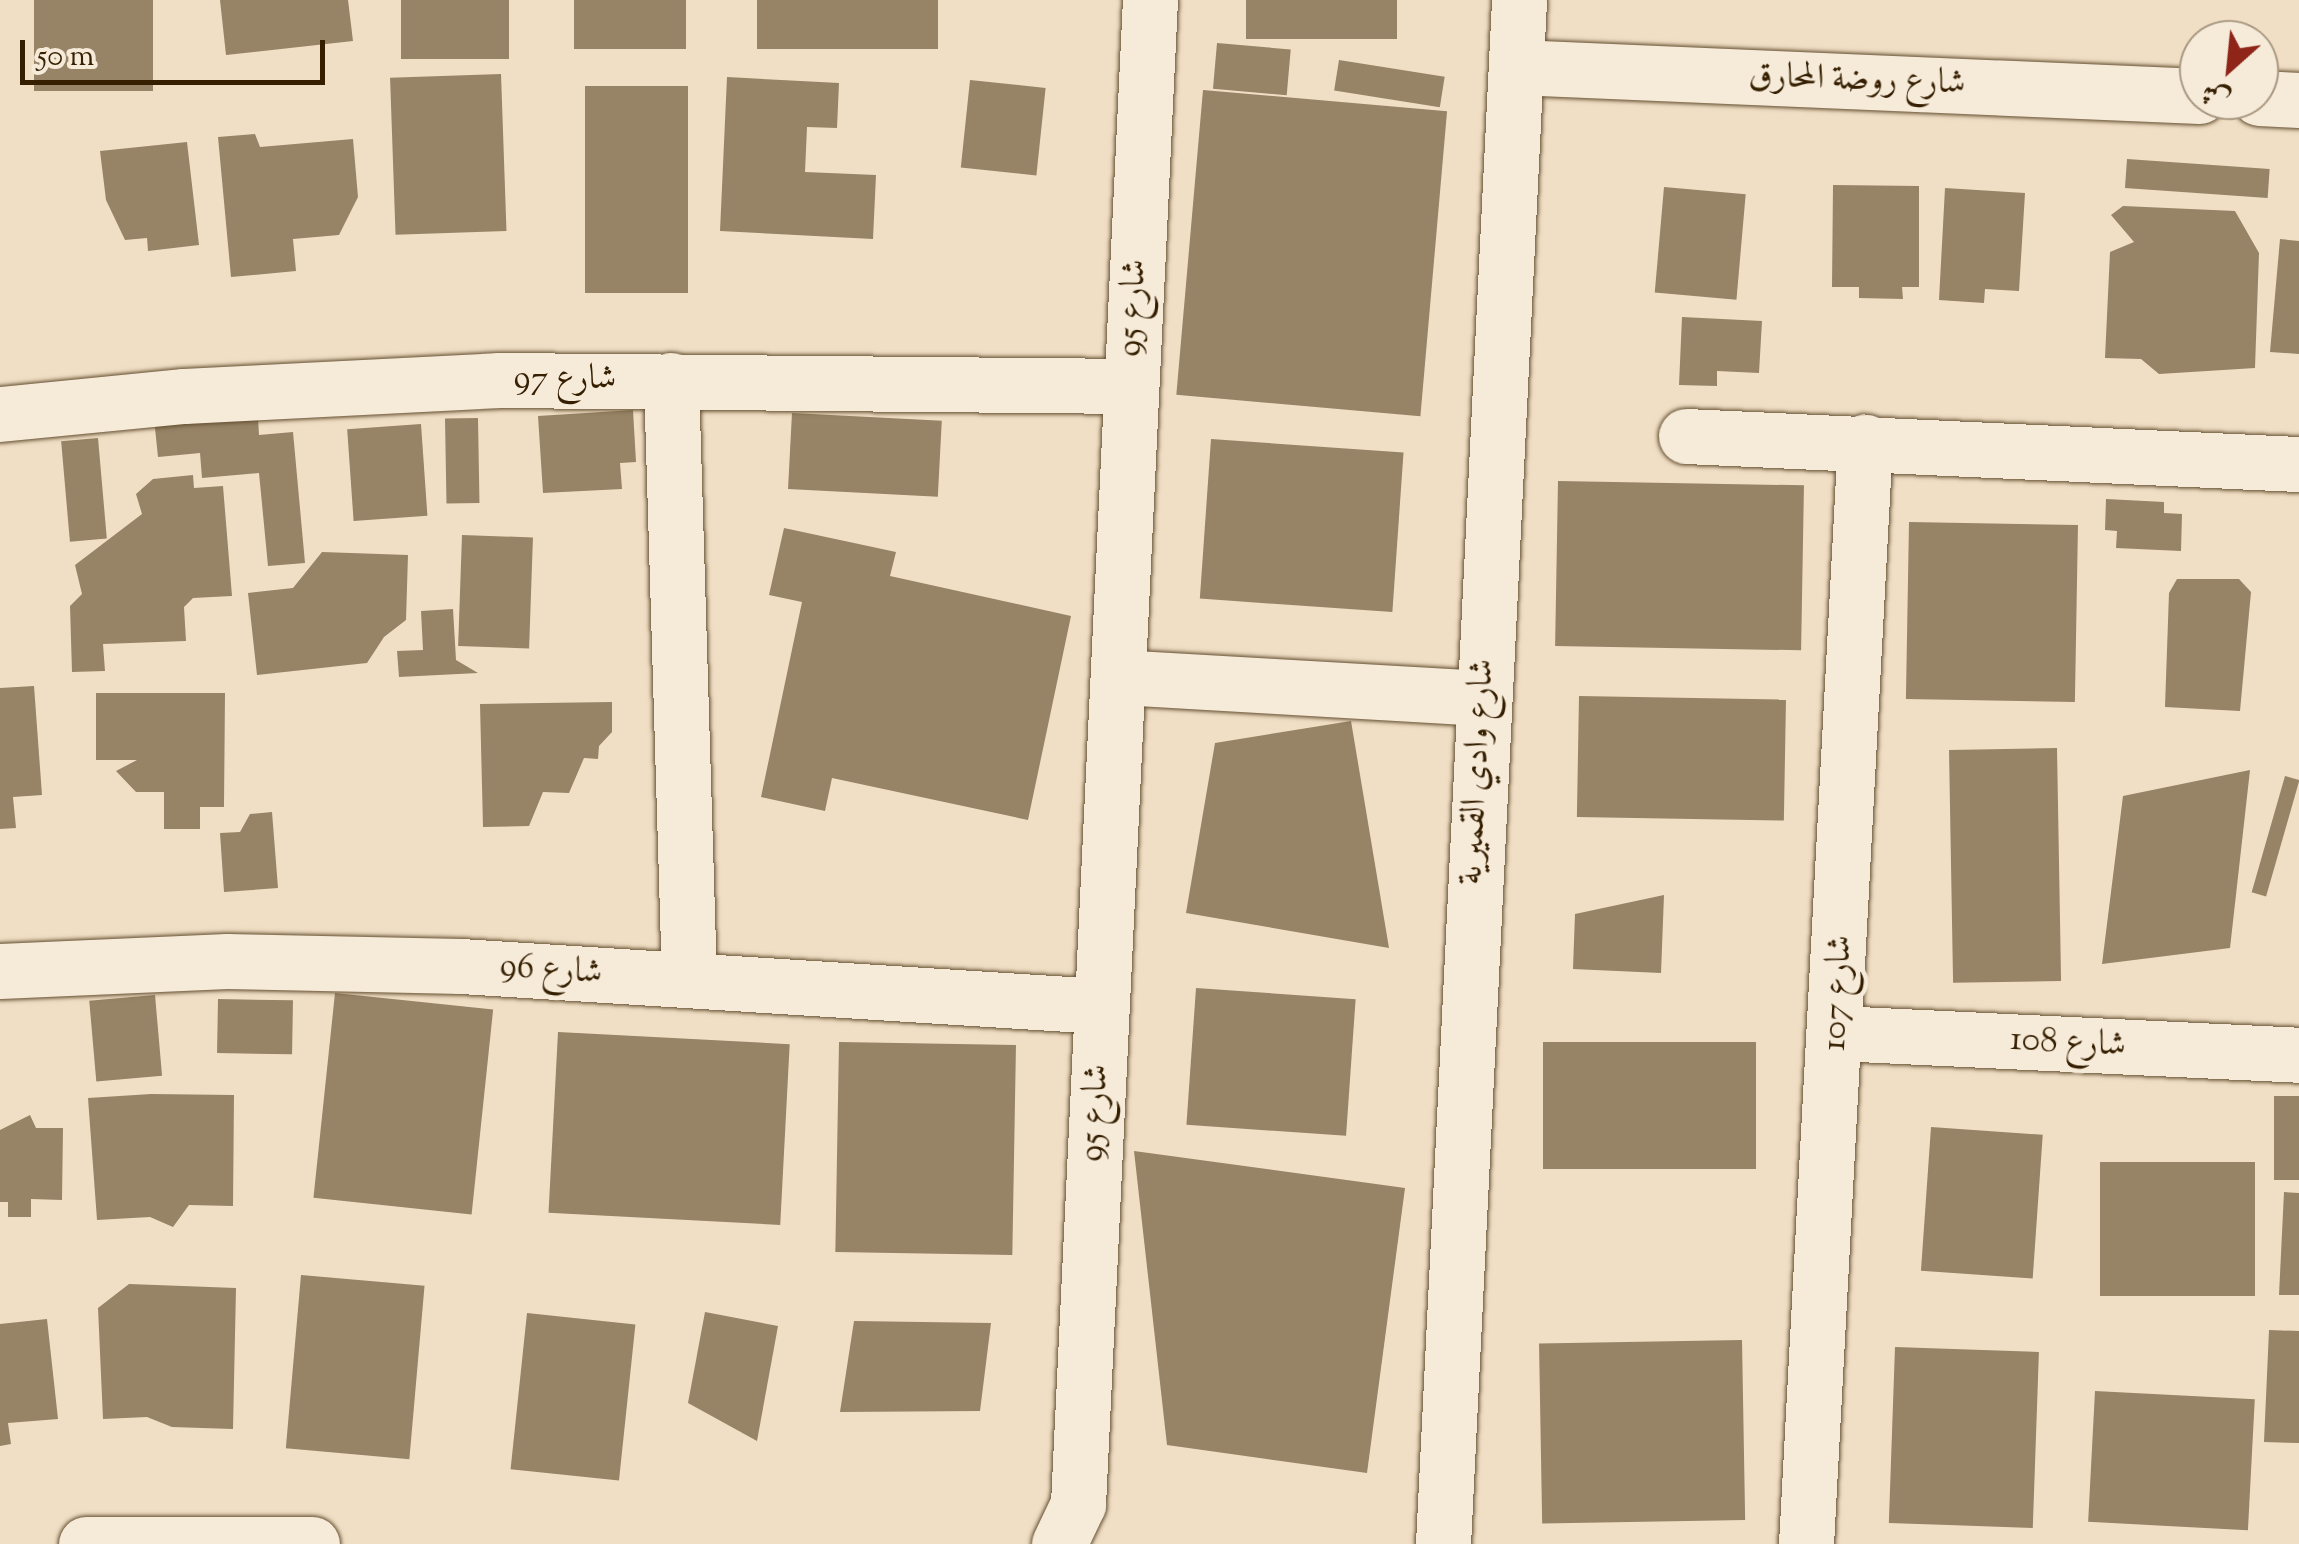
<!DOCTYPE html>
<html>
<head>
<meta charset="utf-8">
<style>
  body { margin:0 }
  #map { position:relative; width:2299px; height:1544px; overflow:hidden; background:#f1dfc5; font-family:"Sorts Mill Goudy",Amiri,serif }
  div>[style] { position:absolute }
  .building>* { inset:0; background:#978366; transform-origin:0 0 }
  .roads { filter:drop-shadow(0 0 2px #644f31) drop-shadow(0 0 2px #644f31) }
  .minor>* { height:55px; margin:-27.5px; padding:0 27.5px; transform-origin:27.5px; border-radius:27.5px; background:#f6ead9 }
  span { translate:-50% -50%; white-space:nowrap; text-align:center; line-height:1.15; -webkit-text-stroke:9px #f6ead9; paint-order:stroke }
  .street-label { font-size:35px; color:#351f00 }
  .north { position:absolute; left:2179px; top:20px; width:100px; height:100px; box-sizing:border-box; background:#f6ead9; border:2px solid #a99982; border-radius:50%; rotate:207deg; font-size:28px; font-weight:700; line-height:40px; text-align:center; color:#351f00 }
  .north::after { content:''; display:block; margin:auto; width:35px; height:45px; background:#8f2418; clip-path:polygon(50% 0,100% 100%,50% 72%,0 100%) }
  .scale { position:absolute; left:20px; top:40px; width:305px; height:45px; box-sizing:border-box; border:5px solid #351f00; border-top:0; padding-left:12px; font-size:30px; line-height:35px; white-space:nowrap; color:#351f00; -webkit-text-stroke:8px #f6ead9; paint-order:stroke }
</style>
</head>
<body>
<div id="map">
  <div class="building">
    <div style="left:34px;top:0;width:119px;height:91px"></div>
    <div style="clip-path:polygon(220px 0,348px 0,353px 41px,226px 55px)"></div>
    <div style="left:401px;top:0;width:108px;height:59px"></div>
    <div style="left:574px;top:0;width:112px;height:49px"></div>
    <div style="left:757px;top:0;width:181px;height:49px"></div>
    <div style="left:1246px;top:0;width:151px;height:39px"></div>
    <div style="left:1217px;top:43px;width:74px;height:46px;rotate:5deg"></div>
    <div style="left:1339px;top:60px;width:107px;height:31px;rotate:9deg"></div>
    <div style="left:501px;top:74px;width:157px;height:111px;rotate:88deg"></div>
    <div style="clip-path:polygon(727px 77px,839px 83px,837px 128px,807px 127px,805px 172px,876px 175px,873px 239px,720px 231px)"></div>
    <div style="left:970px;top:80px;width:76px;height:88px;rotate:6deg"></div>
    <div style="left:585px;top:86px;width:103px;height:207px"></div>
    <div style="left:1203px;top:90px;width:245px;height:306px;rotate:5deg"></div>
    <div style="clip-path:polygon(255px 134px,260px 147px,353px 139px,358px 197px,339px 235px,293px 239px,296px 271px,231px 277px,218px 137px)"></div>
    <div style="clip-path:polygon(187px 142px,199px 245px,148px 251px,147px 238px,125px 240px,106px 200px,100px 151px)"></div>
    <div style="left:2127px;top:159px;width:143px;height:29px;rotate:4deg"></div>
    <div style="clip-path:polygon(1833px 185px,1919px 186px,1919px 287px,1902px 287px,1903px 299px,1859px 298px,1859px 287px,1832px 287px)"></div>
    <div style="left:1664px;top:187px;width:82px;height:106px;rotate:5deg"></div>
    <div style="clip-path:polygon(1945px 188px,2025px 193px,2019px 291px,1985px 289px,1984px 303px,1939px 300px)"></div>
    <div style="clip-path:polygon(2123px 206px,2235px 211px,2259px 253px,2255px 368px,2159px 374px,2141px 359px,2105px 358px,2110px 252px,2134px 242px,2111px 215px)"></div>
    <div style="clip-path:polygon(2280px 239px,2299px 241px,2299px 354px,2270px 352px)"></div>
    <div style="clip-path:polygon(1682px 317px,1762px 321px,1759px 373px,1717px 371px,1717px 386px,1679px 385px)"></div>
    <div style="clip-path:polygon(209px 404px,212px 422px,258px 418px,259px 435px,293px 432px,305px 563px,268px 566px,259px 473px,202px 478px,200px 453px,158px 457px,153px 409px)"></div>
    <div style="clip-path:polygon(633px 410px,636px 462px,620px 463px,622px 489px,543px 493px,538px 416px)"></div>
    <div style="left:792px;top:413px;width:150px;height:76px;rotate:3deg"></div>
    <div style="left:478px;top:418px;width:85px;height:33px;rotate:89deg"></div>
    <div style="left:421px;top:424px;width:92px;height:74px;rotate:86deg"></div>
    <div style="left:98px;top:438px;width:101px;height:37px;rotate:85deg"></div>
    <div style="left:1211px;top:439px;width:193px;height:160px;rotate:4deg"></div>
    <div style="clip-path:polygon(193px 475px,194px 488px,223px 486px,232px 596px,193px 598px,184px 607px,186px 641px,103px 644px,105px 671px,72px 672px,70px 606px,82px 594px,75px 565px,142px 514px,136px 494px,153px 479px)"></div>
    <div style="left:1558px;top:481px;width:246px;height:165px;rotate:1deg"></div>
    <div style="clip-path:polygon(2106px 499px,2164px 502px,2164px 513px,2182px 514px,2181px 551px,2116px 548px,2117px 531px,2105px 530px)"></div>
    <div style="left:1909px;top:522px;width:169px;height:177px;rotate:1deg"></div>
    <div style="clip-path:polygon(784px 528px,896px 552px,890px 576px,1071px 616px,1028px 820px,832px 778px,825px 811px,761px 797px,802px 602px,769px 595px)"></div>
    <div style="left:462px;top:535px;width:71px;height:111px;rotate:2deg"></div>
    <div style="clip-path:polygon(322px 552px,408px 555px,406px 620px,384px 637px,367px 663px,257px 675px,248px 593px,293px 588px)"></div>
    <div style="clip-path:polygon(2177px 579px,2239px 579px,2251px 592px,2240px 711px,2165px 707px,2169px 593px)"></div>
    <div style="clip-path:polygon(453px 609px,456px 660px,478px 673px,399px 677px,397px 651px,423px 650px,421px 611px)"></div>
    <div style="clip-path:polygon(34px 686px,42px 795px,13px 797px,16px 828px,0 829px,0 688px)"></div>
    <div style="clip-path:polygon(96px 693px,225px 693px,224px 807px,200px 807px,200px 829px,164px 829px,164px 792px,136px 792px,116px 771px,137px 760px,96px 760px)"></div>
    <div style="left:1579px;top:696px;width:207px;height:121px;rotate:1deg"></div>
    <div style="clip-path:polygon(612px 702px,612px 732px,599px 746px,598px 759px,584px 758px,569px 793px,543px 792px,529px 826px,483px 827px,480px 704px)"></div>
    <div style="clip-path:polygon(1351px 721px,1389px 948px,1186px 913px,1215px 743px)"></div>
    <div style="left:2057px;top:748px;width:233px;height:108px;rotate:89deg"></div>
    <div style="clip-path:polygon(2250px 770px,2230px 948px,2102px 964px,2123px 796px)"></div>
    <div style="left:2285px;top:776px;width:15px;height:121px;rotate:16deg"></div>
    <div style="clip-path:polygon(272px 812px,278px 888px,224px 892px,220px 833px,240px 832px,250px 814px)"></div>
    <div style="clip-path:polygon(1664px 895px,1661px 973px,1573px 969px,1575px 914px)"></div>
    <div style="left:1196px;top:988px;width:160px;height:137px;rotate:4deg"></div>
    <div style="left:335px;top:993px;width:159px;height:206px;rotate:6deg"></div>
    <div style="left:155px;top:995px;width:81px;height:66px;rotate:85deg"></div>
    <div style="left:218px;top:999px;width:75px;height:54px;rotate:1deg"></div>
    <div style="left:558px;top:1032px;width:232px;height:181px;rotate:3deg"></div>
    <div style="left:839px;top:1042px;width:177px;height:210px;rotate:1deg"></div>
    <div style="left:1756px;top:1042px;width:127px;height:213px;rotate:90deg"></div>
    <div style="clip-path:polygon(151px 1094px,234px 1095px,233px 1206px,189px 1205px,173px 1227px,150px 1217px,97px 1220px,88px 1098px)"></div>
    <div style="left:2274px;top:1096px;width:25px;height:84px"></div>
    <div style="clip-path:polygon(30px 1115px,36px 1128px,63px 1128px,62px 1200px,31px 1199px,31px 1217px,8px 1217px,8px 1202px,0 1202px,0 1130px)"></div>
    <div style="left:1931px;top:1127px;width:112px;height:144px;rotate:4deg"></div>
    <div style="clip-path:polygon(1134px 1151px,1405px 1188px,1367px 1473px,1167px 1445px)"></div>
    <div style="left:2255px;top:1162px;width:134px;height:155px;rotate:90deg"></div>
    <div style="clip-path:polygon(2284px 1192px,2299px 1193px,2299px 1295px,2279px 1295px)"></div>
    <div style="left:301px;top:1275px;width:124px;height:174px;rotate:5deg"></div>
    <div style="clip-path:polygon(129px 1284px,236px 1288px,233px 1429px,172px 1427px,147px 1417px,103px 1419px,98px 1308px)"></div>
    <div style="clip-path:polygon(705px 1312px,778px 1326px,757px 1441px,688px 1403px)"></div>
    <div style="left:527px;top:1313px;width:109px;height:157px;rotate:6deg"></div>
    <div style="clip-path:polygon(47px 1319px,58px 1419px,8px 1423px,11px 1444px,0 1446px,0 1324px)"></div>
    <div style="clip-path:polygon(854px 1321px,991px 1323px,980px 1411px,840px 1412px)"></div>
    <div style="clip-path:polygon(2269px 1330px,2299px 1331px,2299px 1443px,2264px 1442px)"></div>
    <div style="left:1742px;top:1340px;width:180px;height:203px;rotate:89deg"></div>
    <div style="left:1895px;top:1347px;width:144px;height:176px;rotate:2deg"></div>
    <div style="left:2095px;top:1391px;width:160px;height:131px;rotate:3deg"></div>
  </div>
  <div class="roads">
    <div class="minor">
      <div style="left:1516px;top:67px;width:684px;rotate:2.43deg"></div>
      <div style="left:2259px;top:98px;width:40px;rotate:2.9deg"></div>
      <div style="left:671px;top:380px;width:600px;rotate:88.28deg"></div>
      <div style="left:0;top:414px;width:185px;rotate:-5.6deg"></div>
      <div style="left:184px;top:396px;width:316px;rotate:-2.9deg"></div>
      <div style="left:500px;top:380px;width:631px;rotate:0.54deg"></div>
      <div style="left:1686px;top:436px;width:614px;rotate:2.62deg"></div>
      <div style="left:1118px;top:677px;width:364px;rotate:3.3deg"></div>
      <div style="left:0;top:971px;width:227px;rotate:-2.5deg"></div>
      <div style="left:227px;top:961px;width:234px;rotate:1.2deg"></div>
      <div style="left:461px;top:966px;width:641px;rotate:3.58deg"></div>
      <div style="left:1837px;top:1033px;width:463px;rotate:2.7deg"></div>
      <div style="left:86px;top:1544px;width:226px"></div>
      <div style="left:1059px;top:1544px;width:44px;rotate:-64.6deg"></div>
      <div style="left:1078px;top:1504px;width:1506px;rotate:-87.26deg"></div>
      <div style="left:1443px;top:1544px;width:1546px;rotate:-87.18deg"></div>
      <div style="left:1806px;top:1544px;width:1104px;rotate:-86.94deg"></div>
    </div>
  </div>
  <div class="street-label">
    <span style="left:1857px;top:81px;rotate:2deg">شارع روضة المحارق</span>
    <span style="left:1134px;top:308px;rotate:-87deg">شارع 95</span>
    <span style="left:565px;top:380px">شارع 97</span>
    <span style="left:1478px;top:772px;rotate:-87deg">شارع وادي القميرية</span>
    <span style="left:551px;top:971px;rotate:4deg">شارع 96</span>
    <span style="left:1839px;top:993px;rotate:-87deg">شارع 107</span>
    <span style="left:2068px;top:1044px;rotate:3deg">شارع 108</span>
    <span style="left:1096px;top:1113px;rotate:-87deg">شارع 95</span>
  </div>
  <div class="north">ش</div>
  <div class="scale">50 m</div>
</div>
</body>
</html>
